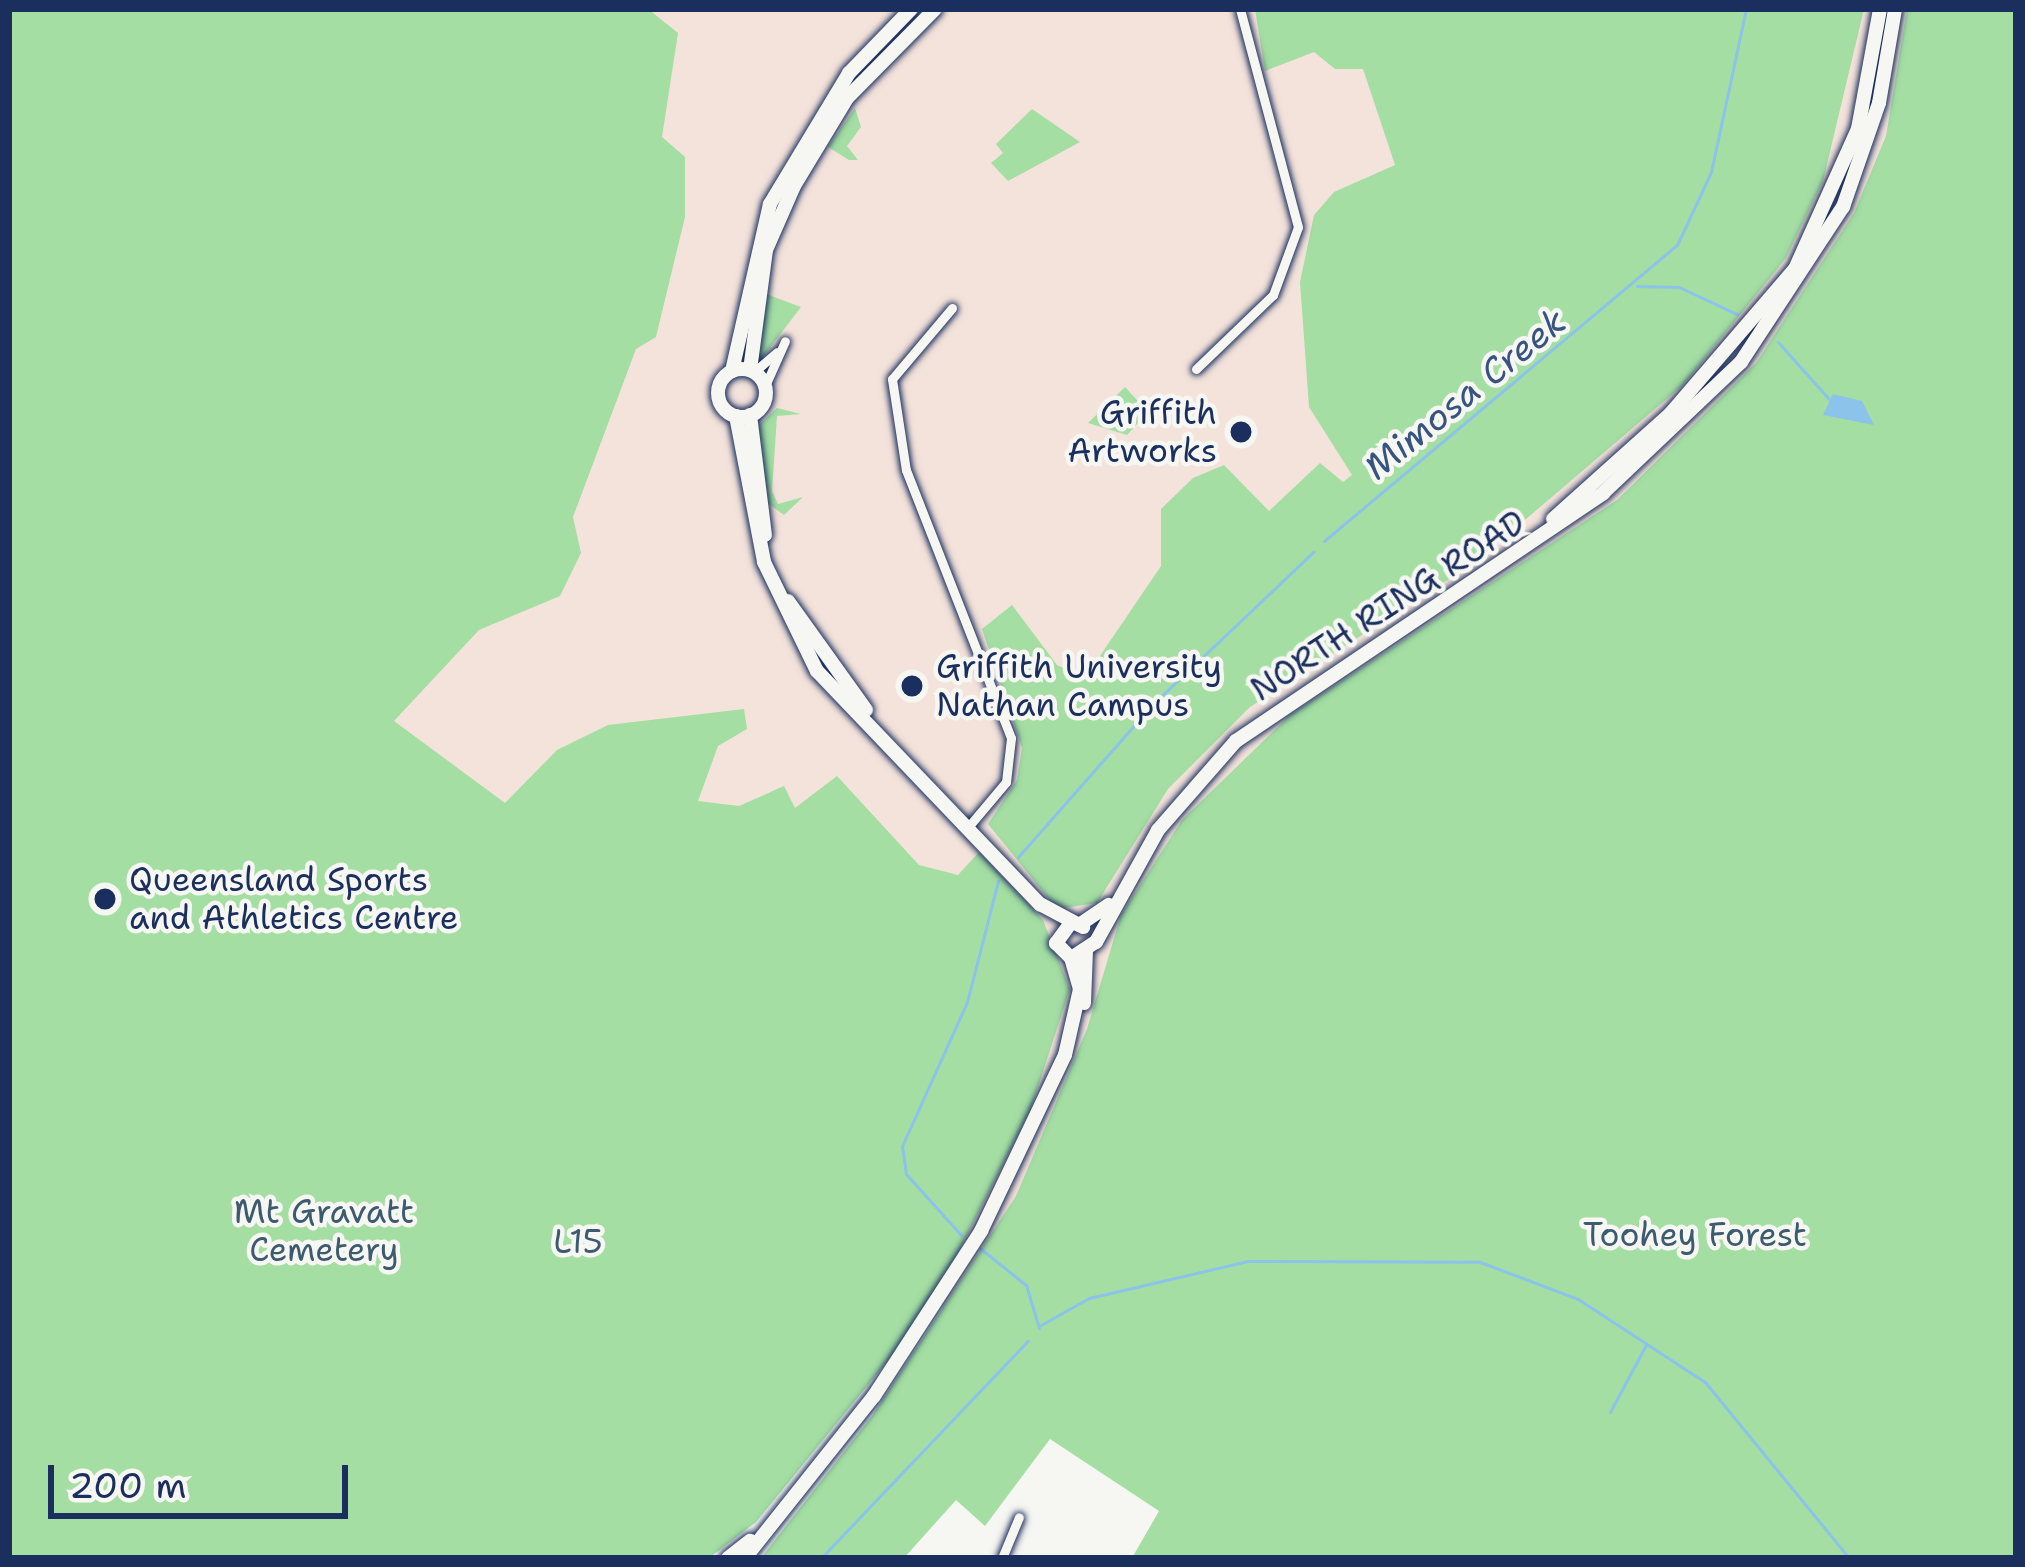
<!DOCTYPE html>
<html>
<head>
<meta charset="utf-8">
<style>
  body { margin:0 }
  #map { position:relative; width:2025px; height:1567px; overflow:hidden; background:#f6f6f2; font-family:"Shantell Sans",sans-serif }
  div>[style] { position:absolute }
  .built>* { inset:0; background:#f4e3db }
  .green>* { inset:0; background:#a4dea3 }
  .water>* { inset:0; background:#8bc3ea }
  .stream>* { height:3px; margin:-1.5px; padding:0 1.5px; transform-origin:1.5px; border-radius:1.5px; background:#8bc3ea }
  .roads { filter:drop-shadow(0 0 3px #1b2f5e) drop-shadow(0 0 3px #1b2f5e) }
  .street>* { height:9px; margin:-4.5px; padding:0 4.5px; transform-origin:4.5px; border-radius:4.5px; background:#f6f6f2 }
  .secondary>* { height:14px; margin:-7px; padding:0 7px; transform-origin:7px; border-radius:7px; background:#f6f6f2 }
  .secondary>.ring { margin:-7px; padding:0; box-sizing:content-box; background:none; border:14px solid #f6f6f2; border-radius:50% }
  .dots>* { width:33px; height:33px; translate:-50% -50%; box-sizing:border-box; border:6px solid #f6f6f2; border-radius:50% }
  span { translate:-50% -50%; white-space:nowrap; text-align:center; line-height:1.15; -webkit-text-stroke:9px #f6f6f2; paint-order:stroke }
  .poi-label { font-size:33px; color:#1b2f5e }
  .right { translate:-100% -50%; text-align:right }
  .left { translate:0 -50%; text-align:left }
  .street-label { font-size:33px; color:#1b2f5e }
  .park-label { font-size:33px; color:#3d5b6f }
  .water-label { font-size:36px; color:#375481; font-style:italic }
  .frame { position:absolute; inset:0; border:12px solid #1b2f5e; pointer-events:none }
  .scale { position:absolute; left:48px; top:1465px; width:300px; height:54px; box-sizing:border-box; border:6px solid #1b2f5e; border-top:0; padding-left:15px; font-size:36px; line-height:42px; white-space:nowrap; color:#1b2f5e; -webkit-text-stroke:9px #f6f6f2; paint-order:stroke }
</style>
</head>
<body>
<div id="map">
  <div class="built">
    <div style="clip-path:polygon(9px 9px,2016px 9px,2016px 254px,958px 1320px,279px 806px)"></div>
  </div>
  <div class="green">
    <div style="clip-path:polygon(9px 9px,648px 9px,678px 33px,662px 137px,685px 157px,685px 217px,656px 337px,636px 349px,573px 517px,581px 553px,560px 596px,479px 630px,394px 721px,505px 803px,557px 750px,608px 725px,744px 709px,747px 729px,718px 746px,698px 801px,739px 806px,784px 786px,795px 808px,837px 776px,919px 865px,958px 875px,979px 852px,1043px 920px,1070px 989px,1030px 1111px,929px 1310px,756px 1522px,709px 1558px,9px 1558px)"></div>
    <div style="clip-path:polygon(1255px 9px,1864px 9px,1823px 181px,1786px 258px,1683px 385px,1477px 561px,1250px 707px,1168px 789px,1097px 903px,1057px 909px,988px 824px,1017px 780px,1022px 748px,982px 629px,1012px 605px,1057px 665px,1085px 678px,1161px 566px,1161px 509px,1193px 478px,1224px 465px,1269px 511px,1320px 463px,1343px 482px,1352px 475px,1309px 407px,1300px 282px,1314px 215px,1334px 192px,1395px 165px,1363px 69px,1335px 69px,1314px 52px,1265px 71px)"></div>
    <div style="clip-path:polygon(1907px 9px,2016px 9px,2016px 1558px,1132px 1558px,1159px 1511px,1050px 1439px,985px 1526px,956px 1500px,904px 1558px,761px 1558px,872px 1416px,1016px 1196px,1087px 1029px,1121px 915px,1182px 820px,1290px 715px,1617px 500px,1756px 363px,1854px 213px,1886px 136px)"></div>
    <div style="clip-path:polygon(855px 108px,861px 127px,847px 146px,858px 160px,849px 160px,828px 147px)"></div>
    <div style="clip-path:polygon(1032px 109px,1080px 142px,1008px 181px,991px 163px,1003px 153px,996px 144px)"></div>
    <div style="clip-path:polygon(766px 294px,801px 307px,760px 361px,758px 357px)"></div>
    <div style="clip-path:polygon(1125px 387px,1148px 412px,1127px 435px,1088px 423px)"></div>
    <div style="clip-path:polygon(777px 408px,801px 414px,777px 416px,772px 491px,778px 504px,803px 497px,784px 515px,766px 502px,758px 426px)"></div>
  </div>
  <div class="water">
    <div style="clip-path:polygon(1833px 394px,1862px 401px,1874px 425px,1823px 415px)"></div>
  </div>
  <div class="stream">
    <div style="left:1637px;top:286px;width:42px;rotate:1.4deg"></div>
    <div style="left:1679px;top:287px;width:64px;rotate:25deg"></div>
    <div style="left:1778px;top:342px;width:76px;rotate:48.2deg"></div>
    <div style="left:1324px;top:541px;width:461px;rotate:-40deg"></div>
    <div style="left:1677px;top:245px;width:81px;rotate:-65deg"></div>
    <div style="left:1711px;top:172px;width:167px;rotate:-77.9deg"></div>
    <div style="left:1018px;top:857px;width:204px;rotate:-48.6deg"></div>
    <div style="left:1153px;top:704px;width:221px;rotate:-43.5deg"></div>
    <div style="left:961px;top:1235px;width:82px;rotate:-132deg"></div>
    <div style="left:906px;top:1174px;width:28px;rotate:-98deg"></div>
    <div style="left:902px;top:1146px;width:158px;rotate:-65.7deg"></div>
    <div style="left:967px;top:1002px;width:125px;rotate:-75.6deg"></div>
    <div style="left:981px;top:1249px;width:58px;rotate:38.7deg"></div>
    <div style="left:1026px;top:1285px;width:45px;rotate:73.2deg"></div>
    <div style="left:1041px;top:1325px;width:55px;rotate:-29.4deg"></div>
    <div style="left:1089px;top:1298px;width:163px;rotate:-13.1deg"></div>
    <div style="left:1248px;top:1261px;width:232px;rotate:0.2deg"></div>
    <div style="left:1480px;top:1262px;width:105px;rotate:20.7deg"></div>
    <div style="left:1578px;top:1299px;width:152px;rotate:33.2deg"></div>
    <div style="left:1705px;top:1382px;width:227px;rotate:50.7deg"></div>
    <div style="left:1610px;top:1412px;width:76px;rotate:-61.8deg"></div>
    <div style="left:821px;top:1558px;width:300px;rotate:-46.4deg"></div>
  </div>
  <div class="roads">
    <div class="street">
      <div style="left:952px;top:308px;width:93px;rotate:130.2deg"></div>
      <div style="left:892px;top:379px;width:92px;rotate:81.3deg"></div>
      <div style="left:906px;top:470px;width:288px;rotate:68.6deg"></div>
      <div style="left:1011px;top:738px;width:44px;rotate:96.5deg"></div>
      <div style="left:1006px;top:782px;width:57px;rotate:130.1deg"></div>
      <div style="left:1196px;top:369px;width:107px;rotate:-43.9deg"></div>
      <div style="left:1273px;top:295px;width:72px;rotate:-69.8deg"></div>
      <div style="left:1298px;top:227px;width:226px;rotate:-104.9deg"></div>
      <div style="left:754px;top:372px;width:30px;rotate:-41deg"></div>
      <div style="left:765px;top:386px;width:49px;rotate:-66deg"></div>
      <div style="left:1002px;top:1558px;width:44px;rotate:-67.5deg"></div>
    </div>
    <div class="secondary">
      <div class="ring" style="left:718px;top:369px;width:34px;height:34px"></div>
      <div style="left:750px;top:370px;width:121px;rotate:-82.4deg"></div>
      <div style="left:766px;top:250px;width:70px;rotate:-66.4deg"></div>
      <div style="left:794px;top:186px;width:103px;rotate:-58.9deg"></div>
      <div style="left:847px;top:98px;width:125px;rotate:-45.3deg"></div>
      <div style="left:732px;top:371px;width:171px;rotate:-77.2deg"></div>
      <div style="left:770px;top:204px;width:153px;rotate:-58.9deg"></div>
      <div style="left:849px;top:73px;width:89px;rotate:-45.9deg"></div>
      <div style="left:750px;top:415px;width:121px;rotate:82.9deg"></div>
      <div style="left:736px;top:416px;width:149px;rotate:79.1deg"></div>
      <div style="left:764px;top:562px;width:121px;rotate:64.1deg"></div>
      <div style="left:817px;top:671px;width:323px;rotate:46.3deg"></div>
      <div style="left:1040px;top:904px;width:49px;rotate:28.1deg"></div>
      <div style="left:1553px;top:519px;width:159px;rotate:-41.9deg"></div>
      <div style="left:1671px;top:413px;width:190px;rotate:-49.3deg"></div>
      <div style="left:1795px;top:269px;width:154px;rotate:-65.8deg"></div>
      <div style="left:1858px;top:129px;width:122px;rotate:-79.6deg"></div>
      <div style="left:788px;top:601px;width:134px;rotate:54.4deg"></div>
      <div style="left:1070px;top:924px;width:24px;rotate:126deg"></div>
      <div style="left:1056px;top:943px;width:21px;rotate:45deg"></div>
      <div style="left:1079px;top:925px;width:36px;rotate:-34deg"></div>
      <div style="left:1071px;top:958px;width:30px;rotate:-33deg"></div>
      <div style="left:1096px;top:942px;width:128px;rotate:-61deg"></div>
      <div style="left:1158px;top:830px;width:118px;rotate:-48.8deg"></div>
      <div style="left:1236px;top:741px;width:443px;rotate:-34deg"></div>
      <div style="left:1603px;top:493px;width:190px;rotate:-43.5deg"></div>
      <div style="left:1741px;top:362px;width:186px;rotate:-56.7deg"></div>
      <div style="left:1843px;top:207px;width:110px;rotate:-70.9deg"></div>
      <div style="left:1879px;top:103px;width:95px;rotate:-80.3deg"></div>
      <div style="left:1084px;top:1003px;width:51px;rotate:-87.8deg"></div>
      <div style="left:728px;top:1558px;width:28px;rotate:-38deg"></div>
      <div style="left:745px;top:1558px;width:207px;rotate:-51.5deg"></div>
      <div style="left:874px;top:1396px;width:197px;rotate:-57deg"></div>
      <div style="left:981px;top:1231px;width:195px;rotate:-64.5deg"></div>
      <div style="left:1065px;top:1055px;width:68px;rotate:-77.2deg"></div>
      <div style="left:1080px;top:989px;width:32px;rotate:-106deg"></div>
    </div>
  </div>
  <div class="dots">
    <div style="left:1241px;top:432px;background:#1b2f5e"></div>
    <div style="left:912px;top:686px;background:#1b2f5e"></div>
    <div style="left:105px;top:899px;background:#1b2f5e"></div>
  </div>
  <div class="poi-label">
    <span class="right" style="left:1217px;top:432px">Griffith<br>Artworks</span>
    <span class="left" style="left:936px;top:686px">Griffith University<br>Nathan Campus</span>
    <span class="left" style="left:129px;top:899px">Queensland Sports<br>and Athletics Centre</span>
  </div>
  <div class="street-label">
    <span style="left:1388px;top:606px;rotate:-33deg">NORTH RING ROAD</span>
  </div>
  <div class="park-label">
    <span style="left:324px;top:1231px">Mt Gravatt<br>Cemetery</span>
    <span style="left:1695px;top:1235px">Toohey Forest</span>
    <span style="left:578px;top:1242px">L15</span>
  </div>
  <div class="water-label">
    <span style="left:1465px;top:394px;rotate:-39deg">Mimosa Creek</span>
  </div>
  <div class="frame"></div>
  <div class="scale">200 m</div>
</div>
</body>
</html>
